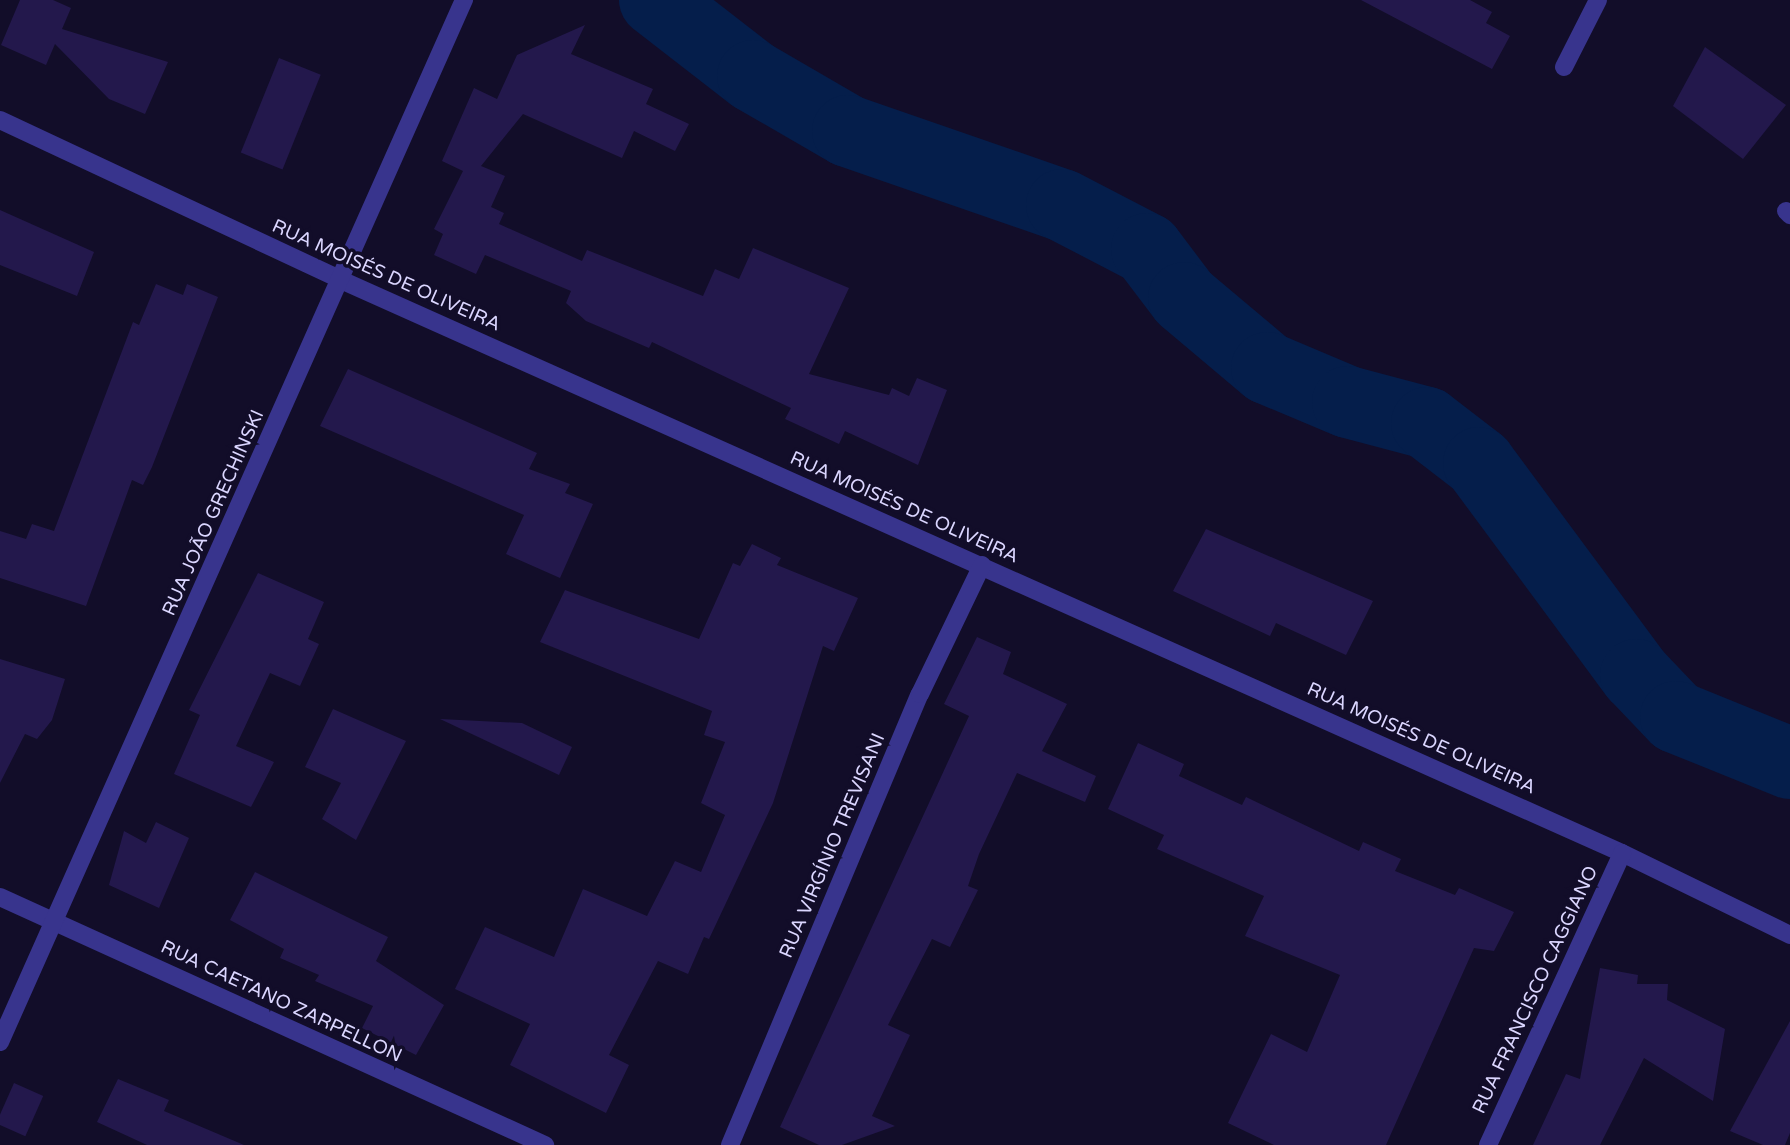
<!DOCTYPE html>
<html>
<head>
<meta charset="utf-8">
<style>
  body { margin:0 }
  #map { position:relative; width:1790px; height:1145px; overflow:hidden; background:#120d29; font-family:"Varela Round",sans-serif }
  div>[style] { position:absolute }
  .river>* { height:72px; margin:-36px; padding:0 36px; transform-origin:36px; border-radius:36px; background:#051e4b }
  .building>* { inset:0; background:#23184c; transform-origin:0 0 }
  .minor>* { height:18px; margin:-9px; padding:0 9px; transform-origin:9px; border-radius:9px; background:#38348d }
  span { translate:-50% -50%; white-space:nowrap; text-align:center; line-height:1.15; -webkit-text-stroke:7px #120d29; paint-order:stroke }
  .street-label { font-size:19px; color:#dbd6ff }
</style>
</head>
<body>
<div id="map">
  <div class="river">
    <div style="left:655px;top:0;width:124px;rotate:37.8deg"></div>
    <div style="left:753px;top:76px;width:110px;rotate:30.1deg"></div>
    <div style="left:848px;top:131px;width:226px;rotate:19.1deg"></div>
    <div style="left:1062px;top:205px;width:96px;rotate:27.4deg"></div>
    <div style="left:1147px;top:249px;width:61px;rotate:52.9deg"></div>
    <div style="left:1184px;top:298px;width:109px;rotate:40.1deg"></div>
    <div style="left:1267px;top:368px;width:88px;rotate:22.8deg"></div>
    <div style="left:1348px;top:402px;width:82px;rotate:14.9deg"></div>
    <div style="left:1427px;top:423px;width:66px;rotate:37.6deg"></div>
    <div style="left:1479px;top:463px;width:264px;rotate:53.5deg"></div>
    <div style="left:1636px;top:675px;width:58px;rotate:46.4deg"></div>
    <div style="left:1676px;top:717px;width:123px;rotate:22deg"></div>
  </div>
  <div class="building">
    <div style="clip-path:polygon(20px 0,53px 0,71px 8px,62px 29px,168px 62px,145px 114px,109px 99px,55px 44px,46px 65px,1px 45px)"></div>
    <div style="clip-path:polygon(1361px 0,1470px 0,1492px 12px,1486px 23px,1510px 36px,1492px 69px)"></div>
    <div style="clip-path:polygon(585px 25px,571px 54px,653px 89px,646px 104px,689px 124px,675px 151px,634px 131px,622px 158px,523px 114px,481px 166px,505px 176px,491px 207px,504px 213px,499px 224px,582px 261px,587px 250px,703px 296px,715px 269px,739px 279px,753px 248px,849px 288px,809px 374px,889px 395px,892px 388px,909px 396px,917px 378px,947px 390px,918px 465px,845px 431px,839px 444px,785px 419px,791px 408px,652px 342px,649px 348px,586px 321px,566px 303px,571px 291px,485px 255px,476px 274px,434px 255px,443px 234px,434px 229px,463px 171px,442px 161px,474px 88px,497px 99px,517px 55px)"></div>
    <div style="clip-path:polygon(1705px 47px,1786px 105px,1743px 159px,1673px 106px)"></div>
    <div style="left:279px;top:58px;width:45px;height:102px;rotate:22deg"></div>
    <div style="clip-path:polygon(0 210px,94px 252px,77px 296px,0 265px)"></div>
    <div style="clip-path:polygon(156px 284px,183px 295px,187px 284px,218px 297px,152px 467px,143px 485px,132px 480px,86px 606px,0 578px,0 531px,26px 539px,32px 524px,54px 531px,133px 322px,139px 325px)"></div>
    <div style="clip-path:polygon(348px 369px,537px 453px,529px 469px,570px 484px,565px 493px,593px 504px,560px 578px,506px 554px,524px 515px,320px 426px)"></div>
    <div style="clip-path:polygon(1206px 529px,1373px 601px,1346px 655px,1276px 623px,1270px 636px,1173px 591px)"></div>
    <div style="clip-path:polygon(752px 544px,781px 558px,777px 565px,858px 598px,834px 651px,823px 646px,773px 803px,709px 939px,704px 937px,688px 974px,658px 961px,609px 1055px,629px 1065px,606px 1113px,510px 1065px,530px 1024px,455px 989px,485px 927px,554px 957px,583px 889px,647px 916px,675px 861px,701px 872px,725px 815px,701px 803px,725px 742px,704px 735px,712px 711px,540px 642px,565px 590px,699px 639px,733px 563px,740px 566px)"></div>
    <div style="clip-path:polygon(258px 573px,324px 602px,308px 639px,319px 644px,300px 686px,270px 673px,236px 746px,274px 762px,251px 807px,174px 774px,200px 715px,189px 710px)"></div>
    <div style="clip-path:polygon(977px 637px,1011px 652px,1003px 674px,1067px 704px,1042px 751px,1096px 776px,1085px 802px,1017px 773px,979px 854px,968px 886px,978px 890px,950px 947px,932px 939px,888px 1025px,910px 1035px,872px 1116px,895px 1126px,842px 1145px,819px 1145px,780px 1127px,969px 716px,944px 704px)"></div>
    <div style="clip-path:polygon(0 659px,65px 679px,52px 720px,37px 739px,25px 734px,0 783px)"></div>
    <div style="clip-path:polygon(333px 709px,406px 741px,356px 840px,322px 819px,341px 783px,305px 767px)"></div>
    <div style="clip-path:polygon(440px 719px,522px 723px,572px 747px,559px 775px)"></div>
    <div style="clip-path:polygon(1138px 743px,1184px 764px,1179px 776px,1242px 805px,1246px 797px,1359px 851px,1363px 842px,1401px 859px,1395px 871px,1455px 895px,1459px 888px,1514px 912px,1494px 951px,1474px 948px,1386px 1145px,1274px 1145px,1228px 1123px,1271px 1034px,1307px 1052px,1340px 975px,1245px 936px,1264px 896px,1157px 849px,1164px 835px,1108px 809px)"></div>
    <div style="clip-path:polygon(156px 822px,189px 838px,159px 908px,109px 885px,124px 831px,146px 843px)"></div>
    <div style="clip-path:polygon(255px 872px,388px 937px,376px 961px,444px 1005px,416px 1055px,362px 1028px,373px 1006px,315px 981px,319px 975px,280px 958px,284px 949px,230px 920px)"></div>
    <div style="clip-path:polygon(1600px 968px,1638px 975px,1637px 984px,1668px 984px,1667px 1000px,1725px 1029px,1713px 1101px,1644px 1058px,1600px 1145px,1533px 1145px,1566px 1074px,1580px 1079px)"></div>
    <div style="clip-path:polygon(1790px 1021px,1790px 1133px,1785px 1145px,1763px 1145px,1730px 1131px)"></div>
    <div style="clip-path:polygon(118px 1079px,169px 1100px,164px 1111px,244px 1145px,147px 1145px,97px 1122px)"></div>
    <div style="left:14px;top:1083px;width:32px;height:44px;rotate:24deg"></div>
  </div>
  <div class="minor">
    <div style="left:1564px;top:67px;width:75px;rotate:-63.1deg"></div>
    <div style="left:0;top:120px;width:377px;rotate:25.1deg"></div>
    <div style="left:341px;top:280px;width:1403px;rotate:24.1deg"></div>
    <div style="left:1622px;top:853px;width:187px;rotate:26deg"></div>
    <div style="left:1786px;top:211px;width:6px;rotate:45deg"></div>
    <div style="left:0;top:897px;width:599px;rotate:24.47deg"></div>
    <div style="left:0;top:1042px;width:1141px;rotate:-66deg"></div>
    <div style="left:730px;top:1145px;width:489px;rotate:-67.2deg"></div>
    <div style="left:920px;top:694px;width:143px;rotate:-64.3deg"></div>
    <div style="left:1488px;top:1145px;width:321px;rotate:-65.3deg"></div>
  </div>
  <div class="street-label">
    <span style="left:386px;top:276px;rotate:24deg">RUA MOISÉS DE OLIVEIRA</span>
    <span style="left:904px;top:508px;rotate:24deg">RUA MOISÉS DE OLIVEIRA</span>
    <span style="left:214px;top:513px;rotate:-66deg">RUA JOÃO GRECHINSKI</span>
    <span style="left:1421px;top:739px;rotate:24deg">RUA MOISÉS DE OLIVEIRA</span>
    <span style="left:833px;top:846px;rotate:-67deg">RUA VIRGÍNIO TREVISANI</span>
    <span style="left:1536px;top:990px;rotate:-65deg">RUA FRANCISCO CAGGIANO</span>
    <span style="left:281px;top:1002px;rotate:25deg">RUA CAETANO ZARPELLON</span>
  </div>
</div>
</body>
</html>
